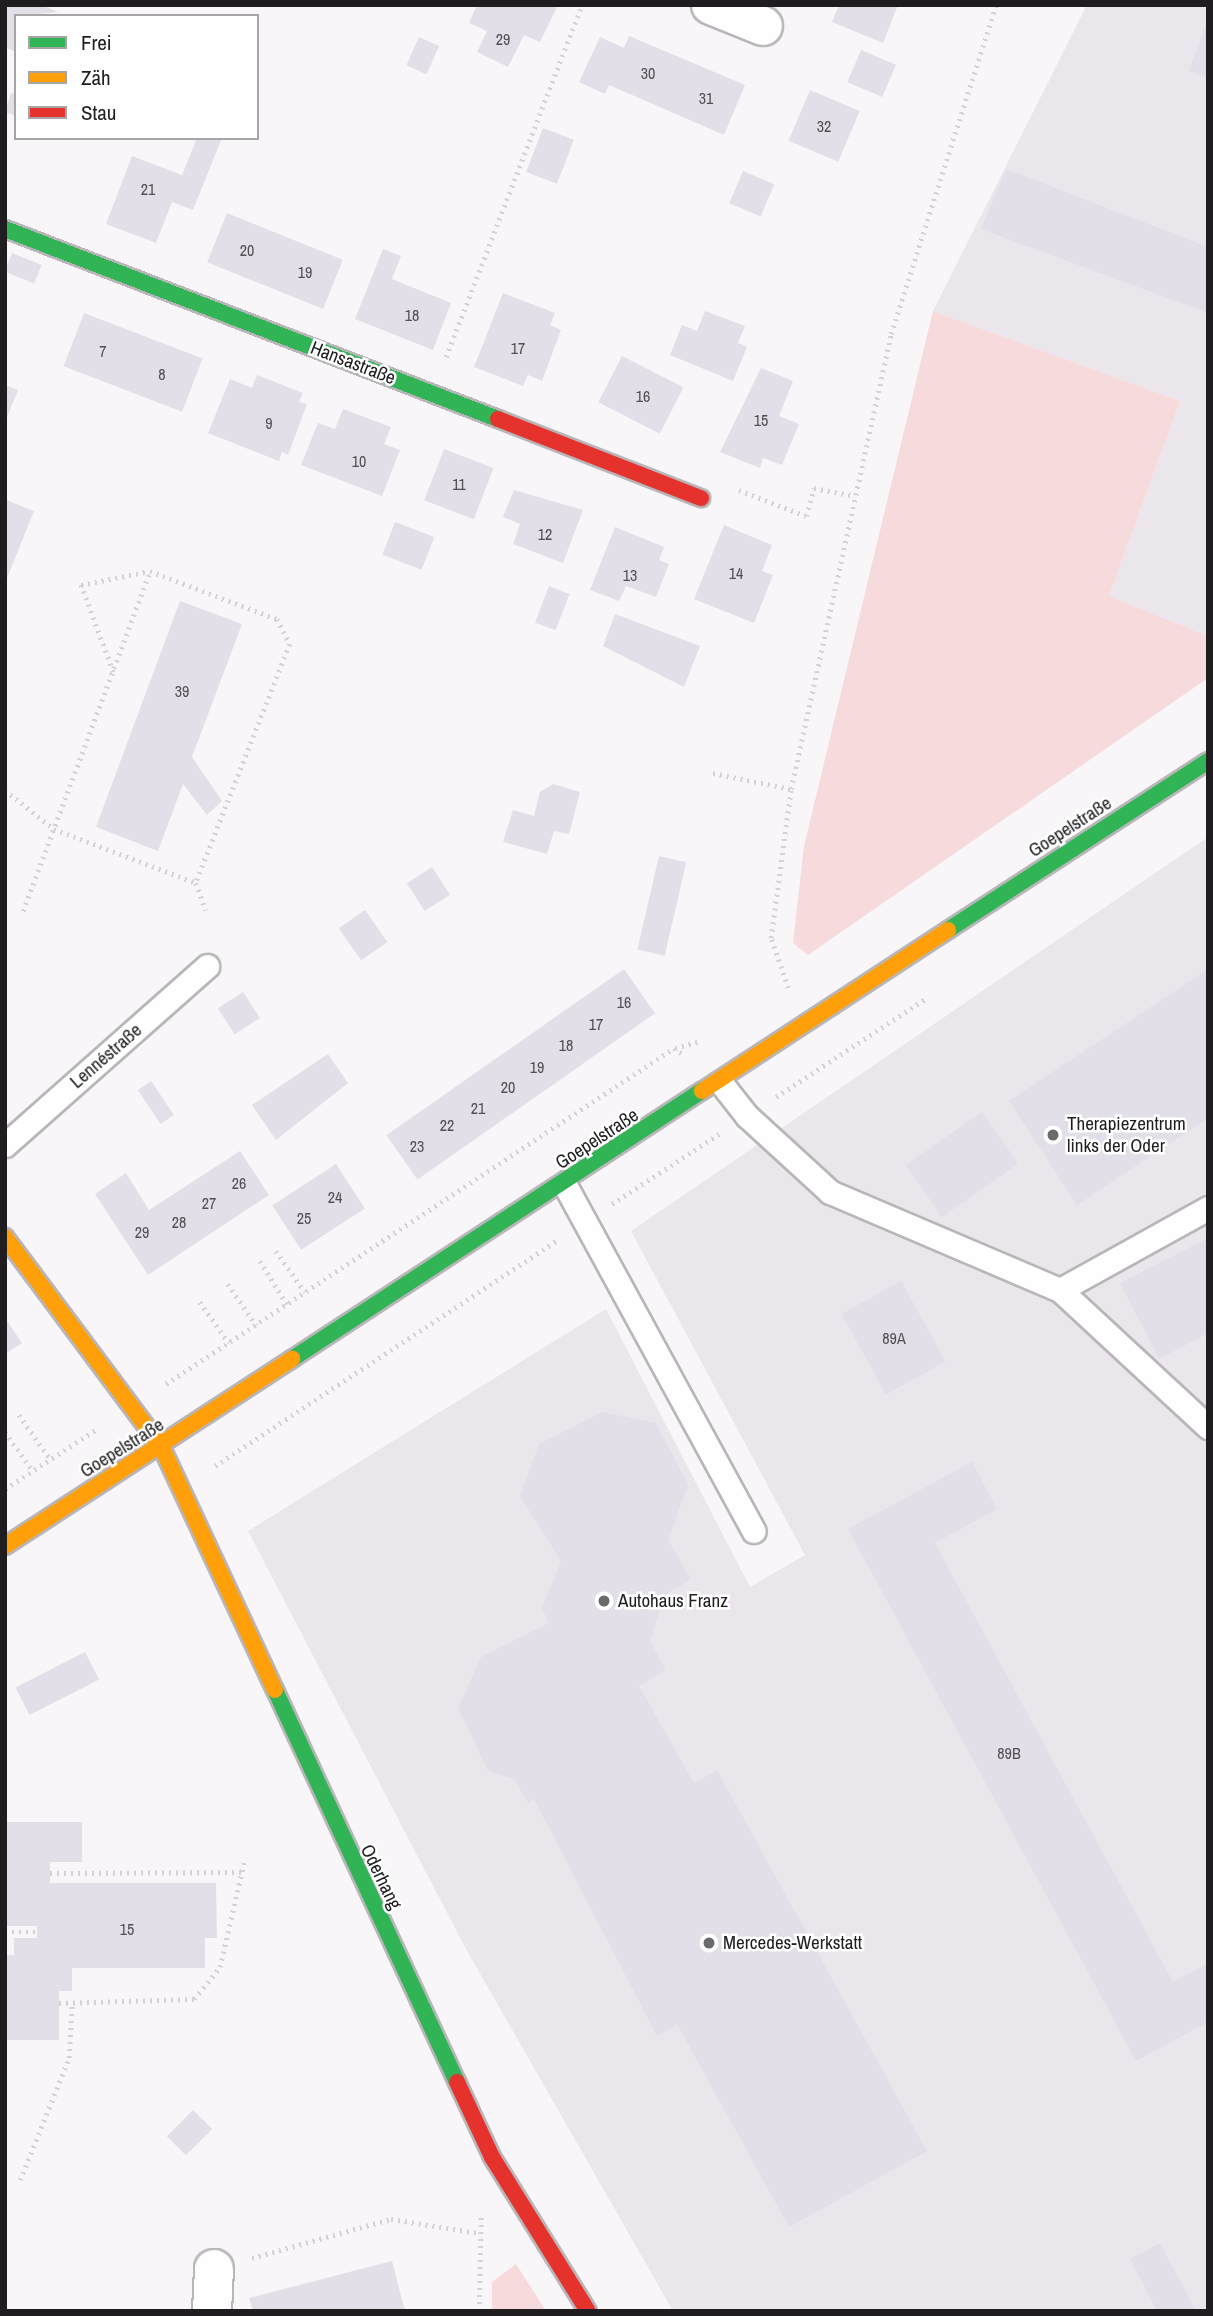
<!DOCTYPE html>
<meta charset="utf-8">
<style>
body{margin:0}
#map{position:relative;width:1213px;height:2316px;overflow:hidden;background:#f8f6f8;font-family:"Archivo Narrow",sans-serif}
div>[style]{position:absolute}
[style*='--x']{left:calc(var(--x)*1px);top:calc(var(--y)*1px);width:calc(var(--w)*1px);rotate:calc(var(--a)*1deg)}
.built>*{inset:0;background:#ebe6ec}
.green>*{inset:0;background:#f7dadc}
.building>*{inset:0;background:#e2dfe8;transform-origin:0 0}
.path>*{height:4.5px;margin-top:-2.25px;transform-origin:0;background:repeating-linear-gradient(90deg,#d4d3d4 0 2px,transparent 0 7px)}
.roads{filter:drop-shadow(2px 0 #b8b6b8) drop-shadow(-2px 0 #b8b6b8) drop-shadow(0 2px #b8b6b8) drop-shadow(0 -2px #b8b6b8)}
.lane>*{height:23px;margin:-11.5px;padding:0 11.5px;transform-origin:11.5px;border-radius:11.5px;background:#fefefe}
.street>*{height:38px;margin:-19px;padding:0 19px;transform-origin:19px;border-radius:19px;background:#fefefe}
.fast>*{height:16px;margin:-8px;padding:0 8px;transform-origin:8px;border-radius:8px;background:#30b455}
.slow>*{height:16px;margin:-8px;padding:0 8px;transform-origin:8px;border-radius:8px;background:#ff9f0a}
.jam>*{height:16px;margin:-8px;padding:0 8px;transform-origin:8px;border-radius:8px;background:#e5322d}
.dots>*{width:19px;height:19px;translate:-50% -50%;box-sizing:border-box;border:4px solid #fff;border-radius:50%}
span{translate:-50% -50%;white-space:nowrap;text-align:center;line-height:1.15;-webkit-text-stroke:5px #fff;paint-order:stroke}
.number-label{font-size:16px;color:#525053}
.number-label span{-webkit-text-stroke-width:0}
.street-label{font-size:19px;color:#1f1d1f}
.poi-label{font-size:19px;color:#1f1d1f}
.left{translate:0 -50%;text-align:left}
.frame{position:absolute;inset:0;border:7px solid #1f1d1f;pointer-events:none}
.legend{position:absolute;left:14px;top:14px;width:245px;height:126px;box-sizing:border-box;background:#fff;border:2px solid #a5a5a5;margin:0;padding:9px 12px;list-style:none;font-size:21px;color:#1f1d1f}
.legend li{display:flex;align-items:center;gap:14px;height:35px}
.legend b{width:35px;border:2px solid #a5a5a5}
</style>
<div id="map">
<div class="built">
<div style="clip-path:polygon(1087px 5px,1208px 5px,1208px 636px,1109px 596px,1180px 401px,933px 311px)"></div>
<div style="clip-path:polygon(1208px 837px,1208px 2311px,673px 2311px,467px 1951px,248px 1531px,606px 1309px,750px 1587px,805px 1555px,631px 1231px)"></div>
</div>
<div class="green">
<div style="clip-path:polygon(933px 311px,1180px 401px,1109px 596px,1208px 636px,1208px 678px,808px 955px,793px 943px,804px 846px)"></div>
<div style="clip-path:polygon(516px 2264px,546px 2311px,492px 2311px,492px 2282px)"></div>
</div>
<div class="building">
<div style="clip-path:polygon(6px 5px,41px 5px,58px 12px,16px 16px,16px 52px,5px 47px)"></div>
<div style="clip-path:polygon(477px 5px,558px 5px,540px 42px,524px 35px,508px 67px,477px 52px,487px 31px,469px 23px)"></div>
<div style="clip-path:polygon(839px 5px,898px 5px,883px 43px,832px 22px)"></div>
<div style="clip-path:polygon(1207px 22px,1208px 22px,1208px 78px,1189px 71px)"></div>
<div style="clip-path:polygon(629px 36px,745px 85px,724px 135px,609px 85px,605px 94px,579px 82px,600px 37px,624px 48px)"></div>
<div style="left:419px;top:37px;width:22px;height:31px;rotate:24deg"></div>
<div style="left:861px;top:50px;width:38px;height:35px;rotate:23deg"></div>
<div style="left:810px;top:90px;width:54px;height:55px;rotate:23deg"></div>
<div style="clip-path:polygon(11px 93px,16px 94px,16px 116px,5px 112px)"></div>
<div style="left:543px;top:128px;width:33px;height:47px;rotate:21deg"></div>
<div style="clip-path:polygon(197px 138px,222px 138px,193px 210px,172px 202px,156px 243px,106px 224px,132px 156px,182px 175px)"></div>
<div style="clip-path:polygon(1006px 169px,1208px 247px,1208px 313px,981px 229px)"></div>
<div style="left:743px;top:171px;width:34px;height:35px;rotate:23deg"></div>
<div style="left:227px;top:213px;width:125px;height:53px;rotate:22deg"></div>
<div style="clip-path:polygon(383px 249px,401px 256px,392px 279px,451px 303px,433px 350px,355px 319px)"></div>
<div style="left:12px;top:253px;width:32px;height:20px;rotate:22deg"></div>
<div style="clip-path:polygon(503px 293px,555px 313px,550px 325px,561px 330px,542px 381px,528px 375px,523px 386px,474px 367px)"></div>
<div style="clip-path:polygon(705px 311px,745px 326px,738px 343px,747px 347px,733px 381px,670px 355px,682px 325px,697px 331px)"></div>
<div style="left:84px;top:313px;width:127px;height:57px;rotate:21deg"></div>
<div style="left:622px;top:356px;width:69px;height:52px;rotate:27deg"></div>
<div style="clip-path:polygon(761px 368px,793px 381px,779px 416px,799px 424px,782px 465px,763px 458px,760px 468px,720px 452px)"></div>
<div style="clip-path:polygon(257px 375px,303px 393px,299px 402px,307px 404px,288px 455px,282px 452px,279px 461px,208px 433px,230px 379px,252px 388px)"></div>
<div style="clip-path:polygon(5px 385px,18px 390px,5px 422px)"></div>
<div style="clip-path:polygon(343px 409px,391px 427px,384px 444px,400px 450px,382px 496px,301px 465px,318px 423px,335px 429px)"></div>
<div style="left:444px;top:449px;width:53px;height:55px;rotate:21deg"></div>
<div style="clip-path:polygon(514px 490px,583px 510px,563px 563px,513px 544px,520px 524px,503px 517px)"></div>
<div style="clip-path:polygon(6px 500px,34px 511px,5px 583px,5px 501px)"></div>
<div style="left:395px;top:522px;width:42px;height:35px;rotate:21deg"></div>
<div style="clip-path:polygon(724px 525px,772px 545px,762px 571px,773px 575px,754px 623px,694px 599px)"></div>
<div style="clip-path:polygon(615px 527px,664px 547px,659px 560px,669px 564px,656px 597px,626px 586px,619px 601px,590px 590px)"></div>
<div style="left:549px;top:586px;width:22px;height:39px;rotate:21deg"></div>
<div style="clip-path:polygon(180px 601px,242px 624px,192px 757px,222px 801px,207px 815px,183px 784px,158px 851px,96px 827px)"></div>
<div style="clip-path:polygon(615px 614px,700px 646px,684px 687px,603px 646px)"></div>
<div style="clip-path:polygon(553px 784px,580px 792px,569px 834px,554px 831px,547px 854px,503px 842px,513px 810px,534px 816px,540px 792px)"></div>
<div style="left:659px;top:856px;width:28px;height:96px;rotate:13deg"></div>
<div style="left:432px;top:867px;width:33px;height:30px;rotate:57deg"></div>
<div style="left:365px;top:910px;width:39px;height:32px;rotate:55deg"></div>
<div style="left:624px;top:969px;width:54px;height:290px;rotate:55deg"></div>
<div style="clip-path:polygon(1208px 969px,1208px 1118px,1077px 1205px,1009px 1101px)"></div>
<div style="left:243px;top:992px;width:31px;height:30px;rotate:57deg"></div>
<div style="clip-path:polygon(328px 1054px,348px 1083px,276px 1140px,252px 1105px)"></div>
<div style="left:151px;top:1081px;width:41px;height:16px;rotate:56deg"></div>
<div style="left:982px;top:1112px;width:63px;height:93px;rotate:55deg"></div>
<div style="clip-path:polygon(240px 1151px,269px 1195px,148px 1275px,95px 1194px,126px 1173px,149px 1210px)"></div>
<div style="left:336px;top:1164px;width:53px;height:76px;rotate:57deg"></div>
<div style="clip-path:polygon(1208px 1238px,1208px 1333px,1159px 1359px,1120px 1283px)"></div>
<div style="left:901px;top:1281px;width:92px;height:68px;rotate:61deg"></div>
<div style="clip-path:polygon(5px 1318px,22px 1343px,5px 1354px)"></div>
<div style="clip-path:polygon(602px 1412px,656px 1423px,688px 1485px,668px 1540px,691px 1579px,665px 1595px,650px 1641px,666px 1670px,639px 1686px,694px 1783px,717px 1770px,927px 2151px,789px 2227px,677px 2024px,657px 2036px,534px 1799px,528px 1803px,514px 1779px,488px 1771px,458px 1708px,481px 1657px,549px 1623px,542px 1608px,561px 1561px,520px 1496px,539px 1444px)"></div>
<div style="clip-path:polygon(972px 1462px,997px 1509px,935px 1543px,1173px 1982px,1208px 1963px,1208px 2022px,1136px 2061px,848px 1529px)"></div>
<div style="left:85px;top:1652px;width:31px;height:78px;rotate:63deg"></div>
<div style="clip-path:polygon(5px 1822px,82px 1822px,82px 1862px,50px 1862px,50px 1883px,216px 1883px,217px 1938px,205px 1938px,205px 1968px,72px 1968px,72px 1991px,59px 1991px,59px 2040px,5px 2040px,5px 1955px,14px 1955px,14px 1938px,37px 1938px,37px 1926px,5px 1926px)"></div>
<div style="left:193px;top:2110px;width:27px;height:37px;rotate:45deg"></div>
<div style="clip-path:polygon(1160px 2243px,1196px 2311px,1157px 2311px,1130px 2259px)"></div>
<div style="clip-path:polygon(392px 2261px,405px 2311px,253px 2311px,249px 2298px)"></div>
</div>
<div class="path">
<div style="--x:446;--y:357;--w:377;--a:-68.9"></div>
<div style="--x:739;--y:490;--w:72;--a:21.2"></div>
<div style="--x:806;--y:516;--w:29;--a:-74"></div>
<div style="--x:814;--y:488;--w:42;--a:11"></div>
<div style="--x:113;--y:672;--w:93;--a:-110.2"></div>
<div style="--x:81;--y:585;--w:69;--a:-11.6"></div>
<div style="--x:713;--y:773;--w:80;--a:11.6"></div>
<div style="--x:5;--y:790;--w:63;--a:38.5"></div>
<div style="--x:54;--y:829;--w:152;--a:20.8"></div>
<div style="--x:23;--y:911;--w:363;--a:-69.5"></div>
<div style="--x:150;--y:571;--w:136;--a:20.7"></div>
<div style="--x:277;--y:619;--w:28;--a:63"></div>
<div style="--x:290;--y:644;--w:257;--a:111.5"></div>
<div style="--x:196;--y:883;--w:29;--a:70"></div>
<div style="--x:788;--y:988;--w:53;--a:-108.8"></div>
<div style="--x:771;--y:938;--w:150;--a:-82.4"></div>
<div style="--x:791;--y:789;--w:466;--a:-77.6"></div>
<div style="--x:891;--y:334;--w:345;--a:-72.3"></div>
<div style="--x:675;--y:1048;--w:23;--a:-15"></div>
<div style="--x:776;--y:1097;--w:181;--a:-33.3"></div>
<div style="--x:612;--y:1204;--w:128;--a:-33.2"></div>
<div style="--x:276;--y:1251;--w:50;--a:54.7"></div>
<div style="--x:260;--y:1261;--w:51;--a:57.9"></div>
<div style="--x:228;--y:1284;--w:50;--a:55.7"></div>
<div style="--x:200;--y:1302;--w:50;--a:54.7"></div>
<div style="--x:166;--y:1384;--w:609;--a:-33.48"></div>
<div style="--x:674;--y:1048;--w:12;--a:35"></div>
<div style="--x:19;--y:1415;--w:55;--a:54.6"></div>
<div style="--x:5;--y:1432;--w:48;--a:54.3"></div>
<div style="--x:215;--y:1466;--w:411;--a:-33.4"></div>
<div style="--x:5;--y:1489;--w:110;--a:-33.1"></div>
<div style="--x:50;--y:1873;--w:192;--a:-0.3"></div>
<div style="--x:5;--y:1932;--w:32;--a:0"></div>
<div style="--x:59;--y:2003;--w:135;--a:-1.7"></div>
<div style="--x:194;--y:1999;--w:41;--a:-50.9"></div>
<div style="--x:220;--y:1967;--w:112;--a:-77.1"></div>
<div style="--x:20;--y:2180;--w:131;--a:-68.1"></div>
<div style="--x:69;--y:2058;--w:55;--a:-86.9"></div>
<div style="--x:252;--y:2258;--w:144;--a:-15.7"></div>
<div style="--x:391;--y:2219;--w:88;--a:9.1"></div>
<div style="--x:479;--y:2311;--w:95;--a:-88.8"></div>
</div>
<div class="roads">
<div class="lane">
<div style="--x:721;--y:1083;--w:42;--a:51.8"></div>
<div style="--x:747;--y:1116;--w:113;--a:42.5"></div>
<div style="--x:830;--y:1192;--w:250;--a:23.1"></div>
<div style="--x:1060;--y:1290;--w:202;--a:42.8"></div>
<div style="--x:5;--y:1145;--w:270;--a:-41.5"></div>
<div style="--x:565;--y:1185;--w:394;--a:61.4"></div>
<div style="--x:1060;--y:1290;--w:169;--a:-29"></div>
</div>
<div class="street">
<div style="--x:711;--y:5;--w:56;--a:22"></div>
<div style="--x:212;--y:2311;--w:42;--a:-87.3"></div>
</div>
<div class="fast">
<div style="--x:5;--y:229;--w:528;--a:21.08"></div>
<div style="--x:948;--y:930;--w:310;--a:-33"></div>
<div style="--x:292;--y:1359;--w:490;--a:-33.2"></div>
<div style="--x:275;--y:1690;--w:432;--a:65.1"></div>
</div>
<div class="slow">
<div style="--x:702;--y:1091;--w:294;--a:-33.2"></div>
<div style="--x:5;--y:1237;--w:263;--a:53.3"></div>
<div style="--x:162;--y:1448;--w:267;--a:65"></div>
<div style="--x:5;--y:1546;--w:343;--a:-33.1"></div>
</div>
<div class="jam">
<div style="--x:498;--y:419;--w:218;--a:21.3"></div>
<div style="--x:457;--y:2082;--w:83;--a:65"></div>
<div style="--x:492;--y:2157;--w:181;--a:58.1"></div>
</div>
</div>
<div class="dots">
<div style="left:1053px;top:1135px;background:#6b696b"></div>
<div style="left:604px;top:1601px;background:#6b696b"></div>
<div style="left:709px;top:1943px;background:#6b696b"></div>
</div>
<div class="number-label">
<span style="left:503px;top:39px">29</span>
<span style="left:648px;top:73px">30</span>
<span style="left:706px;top:98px">31</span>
<span style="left:824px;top:126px">32</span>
<span style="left:148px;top:189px">21</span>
<span style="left:247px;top:250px">20</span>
<span style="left:305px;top:272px">19</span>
<span style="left:412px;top:315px">18</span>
<span style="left:518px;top:348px">17</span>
<span style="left:103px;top:351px">7</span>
<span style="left:162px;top:374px">8</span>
<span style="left:643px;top:396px">16</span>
<span style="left:761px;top:420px">15</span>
<span style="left:269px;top:423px">9</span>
<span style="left:359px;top:461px">10</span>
<span style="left:459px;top:484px">11</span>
<span style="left:545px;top:534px">12</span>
<span style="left:736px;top:573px">14</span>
<span style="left:630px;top:575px">13</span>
<span style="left:182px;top:691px">39</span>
<span style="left:624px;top:1002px">16</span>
<span style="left:596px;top:1024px">17</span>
<span style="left:566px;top:1045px">18</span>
<span style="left:537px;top:1067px">19</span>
<span style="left:508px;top:1087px">20</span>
<span style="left:478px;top:1108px">21</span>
<span style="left:447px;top:1125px">22</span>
<span style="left:417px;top:1146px">23</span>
<span style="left:239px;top:1183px">26</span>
<span style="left:335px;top:1197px">24</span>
<span style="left:209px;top:1203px">27</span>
<span style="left:304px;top:1218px">25</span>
<span style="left:179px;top:1222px">28</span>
<span style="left:142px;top:1232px">29</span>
<span style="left:894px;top:1338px">89A</span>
<span style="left:1009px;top:1753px">89B</span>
<span style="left:127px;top:1929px">15</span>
</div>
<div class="street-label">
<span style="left:353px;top:363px;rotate:21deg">Hansastraße</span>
<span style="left:1070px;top:827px;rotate:-33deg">Goepelstraße</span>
<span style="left:106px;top:1056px;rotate:-41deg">Lennéstraße</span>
<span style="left:597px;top:1139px;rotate:-33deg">Goepelstraße</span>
<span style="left:122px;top:1448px;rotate:-32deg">Goepelstraße</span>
<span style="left:381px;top:1877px;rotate:64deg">Oderhang</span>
</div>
<div class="poi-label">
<span class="left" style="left:1067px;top:1135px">Therapiezentrum<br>links der Oder</span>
<span class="left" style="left:618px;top:1601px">Autohaus Franz</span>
<span class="left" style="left:723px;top:1943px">Mercedes-Werkstatt</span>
</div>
<div class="frame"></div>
<ul class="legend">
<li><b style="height:9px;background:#30b455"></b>Frei</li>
<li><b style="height:9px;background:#ff9f0a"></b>Zäh</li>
<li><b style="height:9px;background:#e5322d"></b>Stau</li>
</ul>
</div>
